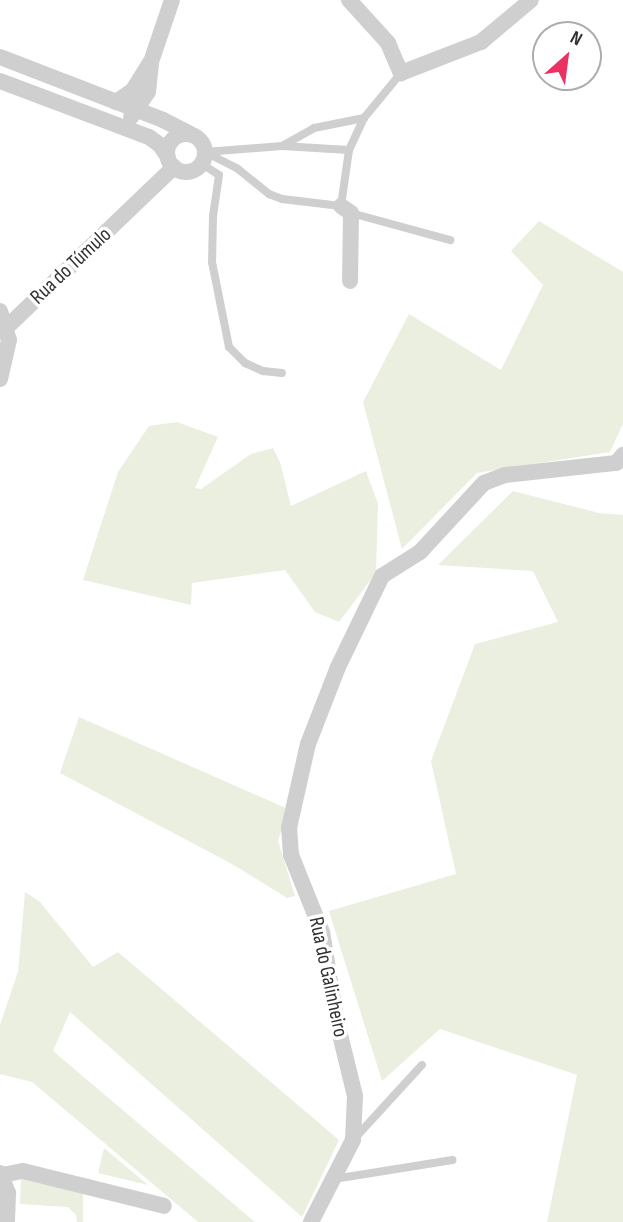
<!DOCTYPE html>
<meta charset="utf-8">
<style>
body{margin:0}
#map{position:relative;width:623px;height:1222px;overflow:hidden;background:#fff;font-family:"Sofia Sans Condensed",sans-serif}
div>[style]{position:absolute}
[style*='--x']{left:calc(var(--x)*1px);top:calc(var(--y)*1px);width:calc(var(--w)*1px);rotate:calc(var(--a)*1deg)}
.green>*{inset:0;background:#ebefe0}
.lane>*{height:8px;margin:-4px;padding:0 4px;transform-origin:4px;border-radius:4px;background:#cfcfcf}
.street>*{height:16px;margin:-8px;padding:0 8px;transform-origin:8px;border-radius:8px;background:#cfcfcf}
.street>.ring{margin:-8px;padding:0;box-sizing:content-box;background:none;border:16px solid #cfcfcf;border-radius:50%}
span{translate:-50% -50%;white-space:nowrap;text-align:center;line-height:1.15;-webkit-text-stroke:7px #fff;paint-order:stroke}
.street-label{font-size:21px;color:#323232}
.north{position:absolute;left:532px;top:21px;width:70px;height:70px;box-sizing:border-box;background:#fff;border:2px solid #adadad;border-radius:50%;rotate:28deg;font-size:19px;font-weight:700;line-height:28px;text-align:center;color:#323232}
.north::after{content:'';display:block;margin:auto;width:24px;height:32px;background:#ea3363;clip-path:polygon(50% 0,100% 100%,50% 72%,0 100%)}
</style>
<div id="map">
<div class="green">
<div style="clip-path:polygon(539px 221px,623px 272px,623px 424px,610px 452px,477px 473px,402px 549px,363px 402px,409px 314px,501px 370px,543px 285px,511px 251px)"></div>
<div style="clip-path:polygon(177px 422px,218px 437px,195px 488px,201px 489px,251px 454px,273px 448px,280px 462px,291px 506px,366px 471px,378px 504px,376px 573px,339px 622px,315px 612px,285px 570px,192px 583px,191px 605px,83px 580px,118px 472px,149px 426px)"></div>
<div style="clip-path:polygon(513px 491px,599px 513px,623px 515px,623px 1222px,547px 1222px,577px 1075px,440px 1029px,382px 1081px,329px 911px,456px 874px,431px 761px,475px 644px,558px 622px,533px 571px,438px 565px)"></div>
<div style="clip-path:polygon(79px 717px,288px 809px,278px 841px,295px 896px,287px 898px,232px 864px,60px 773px)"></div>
<div style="clip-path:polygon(25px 892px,40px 902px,93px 967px,118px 952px,339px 1140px,302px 1217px,70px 1012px,53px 1051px,255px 1222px,198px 1222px,32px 1082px,0 1074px,0 1025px,18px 972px)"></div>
<div style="clip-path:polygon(104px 1148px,148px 1185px,98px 1173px)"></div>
<div style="clip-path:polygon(25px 1178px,83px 1191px,83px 1222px,77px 1222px,76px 1215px,68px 1207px,20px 1204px,21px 1180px)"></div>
</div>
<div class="lane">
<div style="--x:282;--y:146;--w:37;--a:-29"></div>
<div style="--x:314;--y:128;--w:51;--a:-11.3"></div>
<div style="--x:205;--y:152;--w:37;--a:27"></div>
<div style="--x:238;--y:169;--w:40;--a:39"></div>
<div style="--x:269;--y:194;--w:14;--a:21"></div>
<div style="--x:282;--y:199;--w:59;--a:6.8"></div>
<div style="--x:341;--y:206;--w:57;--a:-81.9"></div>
<div style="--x:349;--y:150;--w:35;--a:-65"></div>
<div style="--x:364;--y:118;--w:58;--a:-50.6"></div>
<div style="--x:205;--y:152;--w:77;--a:-4.5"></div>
<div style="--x:282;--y:146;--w:67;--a:3.4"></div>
<div style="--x:202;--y:164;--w:20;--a:33"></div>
<div style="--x:219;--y:175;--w:41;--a:98.3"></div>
<div style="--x:213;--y:216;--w:46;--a:91.2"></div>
<div style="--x:212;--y:262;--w:87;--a:78.7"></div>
<div style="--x:229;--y:347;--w:23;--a:45"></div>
<div style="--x:245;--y:363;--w:20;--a:24"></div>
<div style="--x:263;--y:371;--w:19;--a:6"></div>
<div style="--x:351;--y:213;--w:103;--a:15.3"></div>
<div style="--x:355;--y:1138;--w:99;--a:-47.5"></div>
<div style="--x:334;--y:1179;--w:120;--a:-9.1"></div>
</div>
<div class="street">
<div style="--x:349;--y:0;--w:58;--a:47.8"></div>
<div style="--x:388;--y:43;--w:33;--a:67"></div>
<div style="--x:401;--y:73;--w:86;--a:-21.2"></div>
<div style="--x:481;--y:42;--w:65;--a:-40"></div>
<div style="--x:0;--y:57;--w:175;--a:21.1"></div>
<div style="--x:163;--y:120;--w:30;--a:27"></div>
<div style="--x:0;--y:81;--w:159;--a:20.6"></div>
<div style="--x:149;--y:137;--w:14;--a:36"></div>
<div style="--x:160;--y:145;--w:14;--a:56"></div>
<div style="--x:116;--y:102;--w:21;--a:-35"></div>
<div style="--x:133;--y:90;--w:32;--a:-58"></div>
<div style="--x:131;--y:117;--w:30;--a:-56"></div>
<div style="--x:148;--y:92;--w:30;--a:-84"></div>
<div style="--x:151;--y:62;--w:65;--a:-71.3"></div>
<div class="ring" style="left:167px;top:134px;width:22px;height:22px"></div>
<div style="--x:341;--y:206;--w:12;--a:35"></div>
<div style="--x:351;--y:213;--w:68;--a:90.8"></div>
<div style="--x:0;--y:311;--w:30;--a:73"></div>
<div style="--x:9;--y:340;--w:40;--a:103"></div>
<div style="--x:6;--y:328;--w:233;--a:-43.8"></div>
<div style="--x:0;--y:1173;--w:22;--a:68"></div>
<div style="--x:8;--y:1193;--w:29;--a:92"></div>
<div style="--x:2;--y:1175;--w:21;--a:-11"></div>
<div style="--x:23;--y:1171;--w:145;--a:13.9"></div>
<div style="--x:311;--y:1222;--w:92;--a:-62.9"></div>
<div style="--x:353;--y:1140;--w:44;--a:-87.4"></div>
<div style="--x:355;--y:1096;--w:80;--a:-103.7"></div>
<div style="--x:336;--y:1018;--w:87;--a:-99.2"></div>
<div style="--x:322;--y:932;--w:83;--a:-111.9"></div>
<div style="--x:291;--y:855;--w:27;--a:-94"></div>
<div style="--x:289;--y:828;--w:86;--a:-77.3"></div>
<div style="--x:308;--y:744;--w:83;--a:-68.7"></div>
<div style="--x:338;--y:667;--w:101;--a:-64.2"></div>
<div style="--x:382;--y:576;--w:45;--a:-32.3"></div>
<div style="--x:420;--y:552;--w:94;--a:-47.2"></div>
<div style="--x:484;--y:483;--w:22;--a:-21"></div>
<div style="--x:505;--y:475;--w:112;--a:-6.2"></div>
<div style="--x:616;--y:463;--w:11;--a:-49"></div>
</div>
<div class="street-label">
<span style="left:71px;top:266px;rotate:-43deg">Rua do Túmulo</span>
<span style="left:328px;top:977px;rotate:78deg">Rua do Galinheiro</span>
</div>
<div class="north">N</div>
</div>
